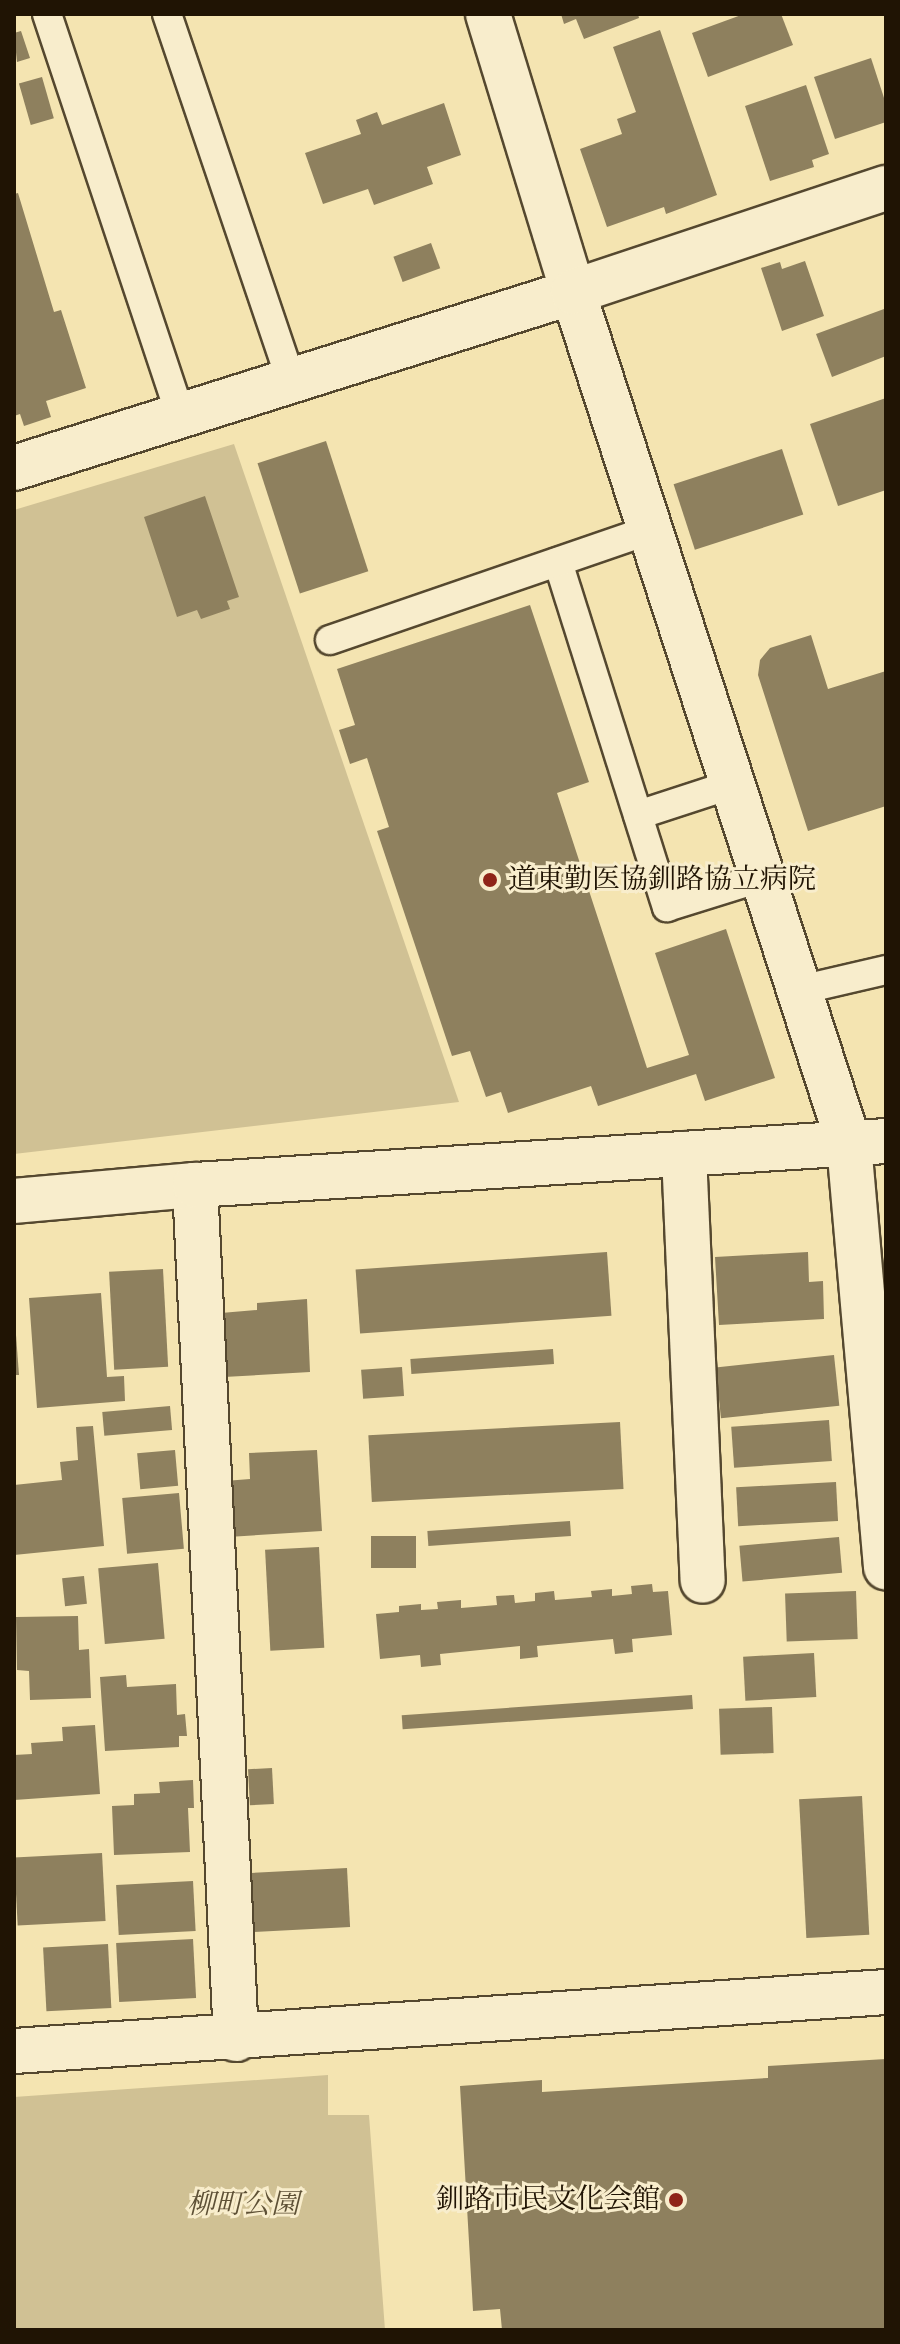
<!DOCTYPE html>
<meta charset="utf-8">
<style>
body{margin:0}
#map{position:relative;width:900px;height:2344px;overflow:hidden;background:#f4e4b1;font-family:"IM FELL Double Pica","Noto Serif JP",serif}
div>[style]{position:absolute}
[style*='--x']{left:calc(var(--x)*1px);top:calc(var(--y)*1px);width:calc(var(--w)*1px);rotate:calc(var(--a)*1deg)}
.green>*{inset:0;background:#d0c194}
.building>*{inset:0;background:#8e805e;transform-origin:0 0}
.roads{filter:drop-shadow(2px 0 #55482f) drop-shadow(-2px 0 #55482f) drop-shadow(0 2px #55482f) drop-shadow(0 -2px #55482f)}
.service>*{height:28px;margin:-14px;padding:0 14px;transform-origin:14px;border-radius:14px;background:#f8edcc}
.minor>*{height:44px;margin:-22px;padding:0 22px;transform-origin:22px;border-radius:22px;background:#f8edcc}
.tertiary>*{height:44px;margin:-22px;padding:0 22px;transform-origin:22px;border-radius:22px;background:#f8edcc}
.dots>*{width:22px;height:22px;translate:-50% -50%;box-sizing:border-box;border:4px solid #f8edcc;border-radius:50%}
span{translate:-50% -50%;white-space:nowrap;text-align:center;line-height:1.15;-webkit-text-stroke:6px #f8edcc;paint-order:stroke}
.poi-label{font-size:28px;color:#201404}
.left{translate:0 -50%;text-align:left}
.right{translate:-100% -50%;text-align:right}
.park-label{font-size:28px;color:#5e5136;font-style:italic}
.frame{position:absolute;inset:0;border:16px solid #201404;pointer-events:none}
</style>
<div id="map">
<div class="green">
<div style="clip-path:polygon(234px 444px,459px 1102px,14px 1154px,14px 510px)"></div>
<div style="clip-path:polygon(328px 2075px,328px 2115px,369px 2115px,385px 2330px,14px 2330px,14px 2097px)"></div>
</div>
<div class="building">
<div style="clip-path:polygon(561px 14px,638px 14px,639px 18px,584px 39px,576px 19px,564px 24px)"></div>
<div style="clip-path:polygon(744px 14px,781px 14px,793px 45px,708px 77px,692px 33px)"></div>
<div style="clip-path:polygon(660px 30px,717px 195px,666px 214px,664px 207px,607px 227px,580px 149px,622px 134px,617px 119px,636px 112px,613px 47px)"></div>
<div style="clip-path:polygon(21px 31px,30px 58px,17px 62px,14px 33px)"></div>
<div style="clip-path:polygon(871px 58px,886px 104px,886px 122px,835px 139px,814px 77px)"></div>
<div style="left:42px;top:77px;width:43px;height:24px;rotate:74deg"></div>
<div style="clip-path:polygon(806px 85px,829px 154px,812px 160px,814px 167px,770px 181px,745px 106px)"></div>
<div style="clip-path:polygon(444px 103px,461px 155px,427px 167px,433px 184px,374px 205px,368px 189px,323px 204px,305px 153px,361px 134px,356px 120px,377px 112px,382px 125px)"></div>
<div style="clip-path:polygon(18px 193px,54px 312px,61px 310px,86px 388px,46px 401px,51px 417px,24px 426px,20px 414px,14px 416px,14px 194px)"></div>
<div style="left:431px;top:243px;width:27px;height:40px;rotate:70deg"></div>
<div style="clip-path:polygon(805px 261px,824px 316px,782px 331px,761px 268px,780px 262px,782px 269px)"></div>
<div style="clip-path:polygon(884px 309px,886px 356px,832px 377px,816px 334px)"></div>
<div style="clip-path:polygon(886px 398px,886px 490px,838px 506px,810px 424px)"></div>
<div style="left:326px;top:441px;width:137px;height:72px;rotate:72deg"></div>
<div style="left:782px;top:449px;width:69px;height:114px;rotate:72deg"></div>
<div style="clip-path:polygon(205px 496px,239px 597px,227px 601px,230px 609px,201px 619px,197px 610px,177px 617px,144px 517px)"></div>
<div style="clip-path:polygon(530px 605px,589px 782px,557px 793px,647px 1068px,689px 1055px,655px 953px,726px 929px,775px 1078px,705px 1101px,696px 1074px,598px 1106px,591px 1086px,508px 1113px,501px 1092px,486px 1097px,470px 1051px,452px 1056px,377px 831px,389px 827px,367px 758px,350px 764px,339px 730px,355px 725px,337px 669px)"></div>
<div style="clip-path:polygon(811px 635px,828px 689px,886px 671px,886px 806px,808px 831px,758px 675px,760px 660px,770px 648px)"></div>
<div style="left:607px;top:1252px;width:64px;height:252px;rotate:86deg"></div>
<div style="clip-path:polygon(808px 1252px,809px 1282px,823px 1281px,824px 1319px,719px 1325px,715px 1257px)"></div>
<div style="left:163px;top:1269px;width:98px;height:54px;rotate:87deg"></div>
<div style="clip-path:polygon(101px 1293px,107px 1377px,124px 1376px,125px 1401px,37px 1408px,29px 1298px)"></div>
<div style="clip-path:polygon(307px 1299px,310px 1372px,224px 1377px,221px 1313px,257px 1310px,257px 1303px)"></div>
<div style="clip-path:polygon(14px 1308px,19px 1375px,14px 1375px)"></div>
<div style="left:553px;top:1349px;width:15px;height:143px;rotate:86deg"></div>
<div style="left:834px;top:1355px;width:51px;height:119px;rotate:84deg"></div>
<div style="left:402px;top:1367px;width:29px;height:41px;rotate:86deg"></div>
<div style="left:170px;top:1406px;width:24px;height:68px;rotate:85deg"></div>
<div style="left:829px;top:1420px;width:41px;height:98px;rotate:86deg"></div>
<div style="left:620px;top:1422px;width:67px;height:252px;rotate:87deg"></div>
<div style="clip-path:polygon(93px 1426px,104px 1546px,14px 1555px,14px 1485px,62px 1480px,60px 1462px,78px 1460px,76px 1427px)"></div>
<div style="left:175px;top:1450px;width:36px;height:38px;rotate:85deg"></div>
<div style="clip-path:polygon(317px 1450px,322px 1531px,228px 1537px,225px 1481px,250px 1479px,249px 1453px)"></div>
<div style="left:836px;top:1482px;width:39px;height:100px;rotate:87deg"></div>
<div style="left:179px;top:1493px;width:56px;height:57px;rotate:85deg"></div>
<div style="left:570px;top:1521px;width:15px;height:143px;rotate:86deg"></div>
<div style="left:416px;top:1536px;width:32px;height:45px;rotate:90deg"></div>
<div style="left:839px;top:1537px;width:36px;height:100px;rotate:85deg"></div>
<div style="left:319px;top:1547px;width:101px;height:54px;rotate:87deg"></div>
<div style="left:158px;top:1563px;width:76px;height:60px;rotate:85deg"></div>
<div style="left:84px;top:1576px;width:28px;height:22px;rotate:84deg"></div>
<div style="clip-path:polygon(652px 1584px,653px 1592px,668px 1591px,672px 1635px,632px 1639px,633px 1652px,615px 1654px,613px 1639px,537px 1646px,538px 1657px,520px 1659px,520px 1646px,440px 1654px,441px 1665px,421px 1667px,420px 1655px,380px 1659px,376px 1614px,399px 1612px,399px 1606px,421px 1604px,421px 1610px,438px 1609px,437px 1602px,461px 1600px,461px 1608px,497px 1605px,496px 1596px,514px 1595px,515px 1603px,535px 1601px,535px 1593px,554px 1591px,555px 1600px,592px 1597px,591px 1591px,612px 1589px,612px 1596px,632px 1594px,631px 1586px)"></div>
<div style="left:856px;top:1591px;width:48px;height:71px;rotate:88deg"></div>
<div style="clip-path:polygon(78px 1616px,79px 1650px,89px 1649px,91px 1698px,30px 1700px,29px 1671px,17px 1670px,16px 1617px)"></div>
<div style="left:814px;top:1653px;width:44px;height:71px;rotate:87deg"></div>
<div style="clip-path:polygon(126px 1675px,127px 1687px,176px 1684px,177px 1715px,185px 1714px,187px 1736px,179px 1736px,179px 1747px,105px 1751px,100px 1677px)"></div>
<div style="left:692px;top:1695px;width:14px;height:291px;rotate:86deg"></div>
<div style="left:772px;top:1707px;width:46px;height:53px;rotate:88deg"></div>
<div style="clip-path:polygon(95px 1725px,100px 1794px,14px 1800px,14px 1755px,32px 1754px,31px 1743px,63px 1741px,62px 1727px)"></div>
<div style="left:272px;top:1768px;width:36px;height:24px;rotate:87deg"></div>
<div style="clip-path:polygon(193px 1780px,194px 1808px,188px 1808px,190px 1852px,114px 1855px,112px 1806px,134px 1805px,134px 1794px,160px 1793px,159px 1782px)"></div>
<div style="left:862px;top:1796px;width:139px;height:63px;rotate:87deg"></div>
<div style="left:102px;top:1853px;width:68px;height:88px;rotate:87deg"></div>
<div style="left:347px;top:1868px;width:59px;height:96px;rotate:87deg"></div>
<div style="left:193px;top:1881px;width:50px;height:77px;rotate:87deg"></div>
<div style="left:193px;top:1939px;width:59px;height:77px;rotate:87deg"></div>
<div style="left:108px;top:1944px;width:64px;height:65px;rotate:87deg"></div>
<div style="clip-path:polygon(886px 2059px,886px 2330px,502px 2330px,500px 2309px,473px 2311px,460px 2086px,542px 2080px,542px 2092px,768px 2078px,768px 2066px)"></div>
</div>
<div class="roads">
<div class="service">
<div style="--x:47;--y:14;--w:424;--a:71.6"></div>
<div style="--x:167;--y:14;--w:387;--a:71.3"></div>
<div style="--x:558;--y:562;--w:362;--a:72.5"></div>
<div style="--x:667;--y:907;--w:101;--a:-17.4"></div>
<div style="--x:330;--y:640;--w:338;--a:-19"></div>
<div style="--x:638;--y:815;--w:100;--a:-18.1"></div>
<div style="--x:800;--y:990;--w:88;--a:-13.1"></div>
</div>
<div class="minor">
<div style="--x:488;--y:14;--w:291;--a:73"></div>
<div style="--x:573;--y:292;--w:896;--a:72.05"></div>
<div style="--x:849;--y:1144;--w:425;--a:85"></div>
<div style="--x:14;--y:468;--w:586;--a:-17.48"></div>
<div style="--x:573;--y:292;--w:330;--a:-18.4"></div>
<div style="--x:684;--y:1154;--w:427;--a:87.5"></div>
<div style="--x:195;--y:1185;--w:855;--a:87.25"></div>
</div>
<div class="tertiary">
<div style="--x:14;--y:1201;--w:182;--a:-5.1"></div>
<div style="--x:195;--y:1185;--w:692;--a:-3.64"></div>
<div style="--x:14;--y:2051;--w:874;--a:-3.87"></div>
</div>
</div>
<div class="dots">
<div style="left:490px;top:880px;background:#8f2418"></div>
<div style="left:676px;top:2200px;background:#8f2418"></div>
</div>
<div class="poi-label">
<span class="left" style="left:508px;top:880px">道東勤医協釧路協立病院</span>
<span class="right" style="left:660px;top:2200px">釧路市民文化会館</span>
</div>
<div class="park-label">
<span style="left:243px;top:2205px">柳町公園</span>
</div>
<div class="frame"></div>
</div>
